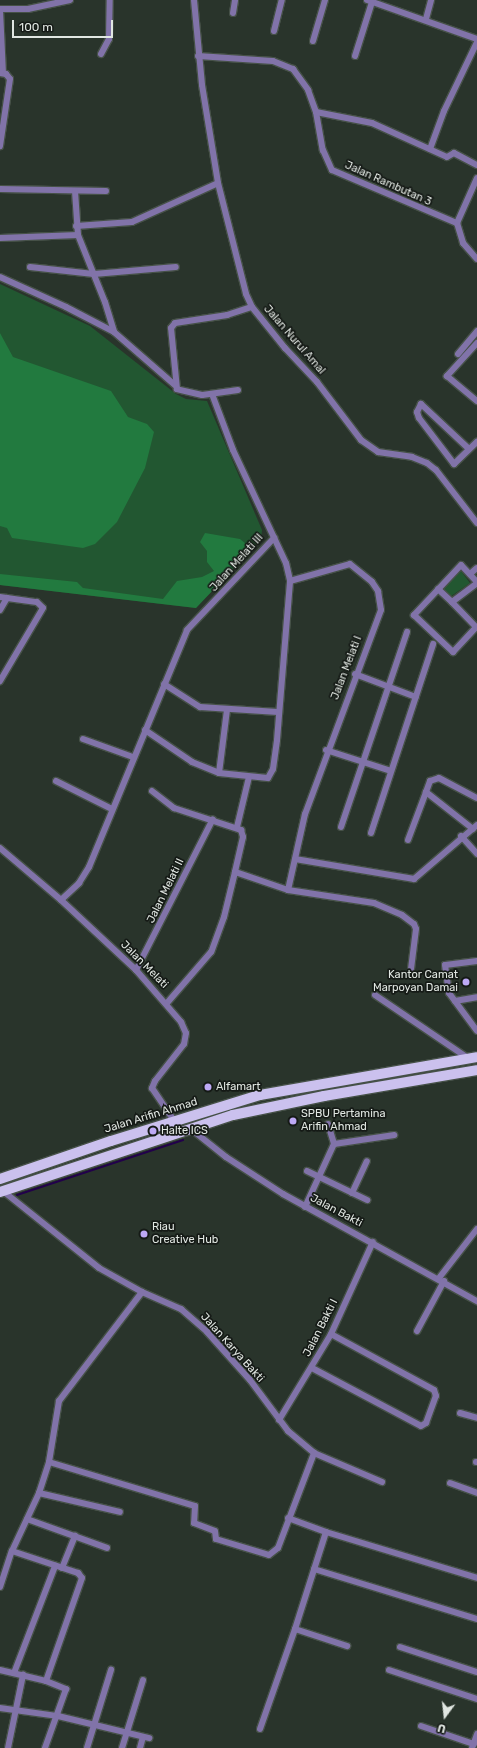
<!DOCTYPE html>
<style>
body{margin:0}
#map{position:relative;width:477px;height:1748px;overflow:hidden;background:#29342b;font-family:Rubik,sans-serif}
div>[style]{position:absolute}
[style*='--x']{left:calc(var(--x)*1px);top:calc(var(--y)*1px);width:calc(var(--w)*1px);rotate:calc(var(--a)*1deg)}
.green>*{inset:0;background:#225731}
.forest>*{inset:0;background:#227a3f}
.stream>*{height:2px;margin:-1px;padding:0 1px;transform-origin:1px;border-radius:1px;background:#22004b}
.roads{filter:drop-shadow(1px 0 #465148) drop-shadow(-1px 0 #465148) drop-shadow(0 1px #465148) drop-shadow(0 -1px #465148)}
.street>*{height:6px;margin:-3px;padding:0 3px;transform-origin:3px;border-radius:3px;background:#8173a9}
.primary>*{height:10px;margin:-5px;padding:0 5px;transform-origin:5px;border-radius:5px;background:#cbc1ee}
.dots>*{width:11px;height:11px;translate:-50% -50%;box-sizing:border-box;border:2px solid #151a16;border-radius:50%}
span{translate:-50% -50%;white-space:nowrap;text-align:center;line-height:1.15;-webkit-text-stroke:3.5px #151a16;paint-order:stroke}
.street-label{font-size:11px;color:#e1e7e2}
.poi-label{font-size:11px;color:#e1e7e2}
.right{translate:-100% -50%;text-align:right}
.left{translate:0 -50%;text-align:left}
.north{position:absolute;left:425px;top:1696px;width:40px;height:40px;-webkit-text-stroke:3px #151a16;paint-order:stroke;rotate:195deg;font-size:11px;font-weight:700;line-height:16px;text-align:center;color:#e1e7e2}
.north::after{content:'';display:block;margin:auto;width:14px;height:18px;background:#e1e7e2;clip-path:polygon(50% 0,100% 100%,50% 72%,0 100%)}
.scale{position:absolute;left:12px;top:20px;width:101px;height:18px;box-sizing:border-box;border:2px solid #e1e7e2;border-top:0;padding-left:5px;font-size:12px;line-height:14px;white-space:nowrap;color:#e1e7e2;-webkit-text-stroke:3px #151a16;paint-order:stroke}
</style>
<div id="map">
<div class="green">
<div style="clip-path:polygon(0 284px,90px 326px,176px 394px,186px 399px,207px 401px,262px 530px,261px 539px,196px 608px,0 585px)"></div>
<div style="clip-path:polygon(461px 571px,470px 583px,450px 597px,443px 589px)"></div>
</div>
<div class="forest">
<div style="clip-path:polygon(0 333px,13px 357px,111px 391px,128px 417px,147px 424px,154px 432px,145px 468px,117px 522px,95px 544px,83px 548px,12px 538px,7px 528px,0 526px)"></div>
<div style="clip-path:polygon(205px 533px,240px 539px,252px 549px,196px 608px,0 585px,0 574px,77px 582px,83px 588px,163px 599px,177px 581px,202px 577px,214px 571px,207px 562px,207px 551px,200px 542px)"></div>
</div>
<div class="stream">
<div style="--x:17;--y:1195;--w:175;--a:-18.3"></div>
</div>
<div class="roads">
<div class="street">
<div style="--x:194;--y:0;--w:85;--a:84.6"></div>
<div style="--x:202;--y:85;--w:99;--a:80.7"></div>
<div style="--x:218;--y:183;--w:114;--a:75.8"></div>
<div style="--x:246;--y:294;--w:14;--a:65"></div>
<div style="--x:252;--y:307;--w:53;--a:51.2"></div>
<div style="--x:285;--y:348;--w:47;--a:46.7"></div>
<div style="--x:317;--y:382;--w:73;--a:52.8"></div>
<div style="--x:361;--y:440;--w:21;--a:35"></div>
<div style="--x:378;--y:452;--w:34;--a:8"></div>
<div style="--x:412;--y:457;--w:16;--a:22"></div>
<div style="--x:427;--y:463;--w:11;--a:38"></div>
<div style="--x:436;--y:470;--w:67;--a:52.3"></div>
<div style="--x:367;--y:0;--w:117;--a:19.5"></div>
<div style="--x:0;--y:9;--w:28;--a:0"></div>
<div style="--x:28;--y:9;--w:43;--a:-12.1"></div>
<div style="--x:0;--y:10;--w:63;--a:87.3"></div>
<div style="--x:233;--y:13;--w:13;--a:-81"></div>
<div style="--x:426;--y:19;--w:20;--a:-75"></div>
<div style="--x:274;--y:31;--w:32;--a:-76"></div>
<div style="--x:313;--y:41;--w:43;--a:-73.7"></div>
<div style="--x:101;--y:54;--w:17;--a:-62"></div>
<div style="--x:109;--y:39;--w:39;--a:-89"></div>
<div style="--x:198;--y:56;--w:75;--a:3.8"></div>
<div style="--x:273;--y:61;--w:22;--a:22"></div>
<div style="--x:293;--y:69;--w:26;--a:54"></div>
<div style="--x:308;--y:90;--w:23;--a:70"></div>
<div style="--x:316;--y:112;--w:39;--a:80"></div>
<div style="--x:323;--y:150;--w:22;--a:66"></div>
<div style="--x:332;--y:170;--w:136;--a:23"></div>
<div style="--x:457;--y:223;--w:21;--a:73"></div>
<div style="--x:463;--y:243;--w:21;--a:49"></div>
<div style="--x:355;--y:56;--w:57;--a:-72.5"></div>
<div style="--x:0;--y:73;--w:6;--a:9"></div>
<div style="--x:6;--y:74;--w:6;--a:51"></div>
<div style="--x:10;--y:79;--w:68;--a:98.5"></div>
<div style="--x:316;--y:112;--w:57;--a:11.1"></div>
<div style="--x:372;--y:123;--w:82;--a:24.4"></div>
<div style="--x:447;--y:157;--w:8;--a:-30"></div>
<div style="--x:454;--y:153;--w:26;--a:28"></div>
<div style="--x:430;--y:149;--w:40;--a:-69.8"></div>
<div style="--x:444;--y:111;--w:76;--a:-64.4"></div>
<div style="--x:0;--y:189;--w:106;--a:1.1"></div>
<div style="--x:75;--y:191;--w:44;--a:86.1"></div>
<div style="--x:78;--y:235;--w:72;--a:68.1"></div>
<div style="--x:105;--y:302;--w:31;--a:73"></div>
<div style="--x:114;--y:332;--w:81;--a:41"></div>
<div style="--x:457;--y:223;--w:49;--a:-66"></div>
<div style="--x:76;--y:226;--w:56;--a:-4.1"></div>
<div style="--x:132;--y:222;--w:94;--a:-24.4"></div>
<div style="--x:0;--y:238;--w:78;--a:-2.2"></div>
<div style="--x:30;--y:267;--w:64;--a:6.2"></div>
<div style="--x:94;--y:274;--w:82;--a:-4.9"></div>
<div style="--x:0;--y:277;--w:72;--a:24.4"></div>
<div style="--x:66;--y:307;--w:54;--a:27.5"></div>
<div style="--x:477;--y:343;--w:45;--a:132.3"></div>
<div style="--x:447;--y:376;--w:39;--a:40"></div>
<div style="--x:458;--y:354;--w:30;--a:-50"></div>
<div style="--x:238;--y:390;--w:36;--a:172"></div>
<div style="--x:202;--y:395;--w:26;--a:-167"></div>
<div style="--x:177;--y:389;--w:61;--a:-95.6"></div>
<div style="--x:171;--y:328;--w:6;--a:-51"></div>
<div style="--x:175;--y:323;--w:53;--a:-8.7"></div>
<div style="--x:227;--y:315;--w:26;--a:-18"></div>
<div style="--x:212;--y:394;--w:60;--a:69.4"></div>
<div style="--x:233;--y:450;--w:125;--a:64.9"></div>
<div style="--x:286;--y:563;--w:18;--a:77"></div>
<div style="--x:469;--y:449;--w:66;--a:-136.8"></div>
<div style="--x:421;--y:404;--w:9;--a:117"></div>
<div style="--x:417;--y:412;--w:6;--a:72"></div>
<div style="--x:419;--y:418;--w:58;--a:52.7"></div>
<div style="--x:454;--y:464;--w:32;--a:-44"></div>
<div style="--x:470;--y:574;--w:9;--a:-41"></div>
<div style="--x:477;--y:582;--w:23;--a:-133"></div>
<div style="--x:461;--y:565;--w:69;--a:133.2"></div>
<div style="--x:414;--y:615;--w:54;--a:43.5"></div>
<div style="--x:453;--y:652;--w:34;--a:-47"></div>
<div style="--x:476;--y:627;--w:35;--a:-134"></div>
<div style="--x:452;--y:602;--w:31;--a:-37"></div>
<div style="--x:438;--y:589;--w:19;--a:43"></div>
<div style="--x:0;--y:597;--w:37;--a:8"></div>
<div style="--x:37;--y:602;--w:8;--a:45"></div>
<div style="--x:43;--y:608;--w:85;--a:120.5"></div>
<div style="--x:0;--y:610;--w:14;--a:-60"></div>
<div style="--x:355;--y:674;--w:65;--a:20.7"></div>
<div style="--x:164;--y:684;--w:43;--a:32.6"></div>
<div style="--x:200;--y:707;--w:78;--a:3.7"></div>
<div style="--x:145;--y:730;--w:57;--a:34.2"></div>
<div style="--x:192;--y:762;--w:29;--a:22"></div>
<div style="--x:219;--y:773;--w:49;--a:5.8"></div>
<div style="--x:268;--y:778;--w:10;--a:-61"></div>
<div style="--x:273;--y:769;--w:29;--a:-82"></div>
<div style="--x:277;--y:740;--w:160;--a:-85.3"></div>
<div style="--x:290;--y:581;--w:62;--a:-15.8"></div>
<div style="--x:350;--y:564;--w:28;--a:39"></div>
<div style="--x:372;--y:582;--w:11;--a:56"></div>
<div style="--x:378;--y:591;--w:19;--a:81"></div>
<div style="--x:381;--y:610;--w:218;--a:110.4"></div>
<div style="--x:305;--y:814;--w:78;--a:102.6"></div>
<div style="--x:288;--y:890;--w:56;--a:-161.2"></div>
<div style="--x:235;--y:872;--w:46;--a:103.7"></div>
<div style="--x:224;--y:917;--w:37;--a:110"></div>
<div style="--x:211;--y:952;--w:67;--a:130.8"></div>
<div style="--x:83;--y:739;--w:53;--a:19.8"></div>
<div style="--x:326;--y:750;--w:68;--a:17.9"></div>
<div style="--x:219;--y:773;--w:64;--a:-82.8"></div>
<div style="--x:56;--y:781;--w:63;--a:26.6"></div>
<div style="--x:152;--y:791;--w:28;--a:38"></div>
<div style="--x:174;--y:808;--w:71;--a:18.2"></div>
<div style="--x:241;--y:830;--w:7;--a:74"></div>
<div style="--x:243;--y:837;--w:36;--a:103"></div>
<div style="--x:237;--y:827;--w:51;--a:-76.5"></div>
<div style="--x:341;--y:827;--w:206;--a:-71.3"></div>
<div style="--x:473;--y:829;--w:60;--a:-141.8"></div>
<div style="--x:426;--y:792;--w:12;--a:-70"></div>
<div style="--x:430;--y:781;--w:9;--a:-18"></div>
<div style="--x:439;--y:778;--w:43;--a:27.8"></div>
<div style="--x:371;--y:833;--w:199;--a:-71.8"></div>
<div style="--x:461;--y:836;--w:24;--a:48"></div>
<div style="--x:408;--y:840;--w:51;--a:-69.4"></div>
<div style="--x:0;--y:848;--w:80;--a:40.4"></div>
<div style="--x:61;--y:900;--w:103;--a:43"></div>
<div style="--x:136;--y:970;--w:69;--a:49.1"></div>
<div style="--x:181;--y:1022;--w:12;--a:66"></div>
<div style="--x:186;--y:1033;--w:11;--a:100"></div>
<div style="--x:184;--y:1044;--w:47;--a:128.1"></div>
<div style="--x:155;--y:1081;--w:8;--a:113"></div>
<div style="--x:152;--y:1088;--w:40;--a:56"></div>
<div style="--x:295;--y:859;--w:121;--a:9.5"></div>
<div style="--x:414;--y:879;--w:83;--a:-40.6"></div>
<div style="--x:288;--y:890;--w:87;--a:8.6"></div>
<div style="--x:374;--y:903;--w:30;--a:23"></div>
<div style="--x:402;--y:915;--w:15;--a:37"></div>
<div style="--x:414;--y:924;--w:5;--a:68"></div>
<div style="--x:416;--y:929;--w:40;--a:97.1"></div>
<div style="--x:61;--y:900;--w:25;--a:-43"></div>
<div style="--x:79;--y:883;--w:19;--a:-58"></div>
<div style="--x:89;--y:867;--w:256;--a:-67.5"></div>
<div style="--x:187;--y:630;--w:127;--a:-46.6"></div>
<div style="--x:477;--y:961;--w:32;--a:173"></div>
<div style="--x:445;--y:965;--w:28;--a:82"></div>
<div style="--x:449;--y:993;--w:47;--a:53.6"></div>
<div style="--x:136;--y:970;--w:169;--a:-63"></div>
<div style="--x:375;--y:995;--w:114;--a:34.2"></div>
<div style="--x:455;--y:1001;--w:22;--a:-10"></div>
<div style="--x:328;--y:1124;--w:21;--a:73"></div>
<div style="--x:191;--y:1129;--w:45;--a:38.7"></div>
<div style="--x:226;--y:1157;--w:68;--a:33"></div>
<div style="--x:283;--y:1194;--w:222;--a:28.9"></div>
<div style="--x:307;--y:1171;--w:67;--a:25.8"></div>
<div style="--x:3;--y:1191;--w:123;--a:38.7"></div>
<div style="--x:99;--y:1268;--w:49;--a:29.2"></div>
<div style="--x:142;--y:1292;--w:43;--a:23.6"></div>
<div style="--x:181;--y:1309;--w:35;--a:41"></div>
<div style="--x:207;--y:1332;--w:64;--a:48.1"></div>
<div style="--x:250;--y:1380;--w:64;--a:53.3"></div>
<div style="--x:288;--y:1431;--w:34;--a:40"></div>
<div style="--x:314;--y:1453;--w:74;--a:23.1"></div>
<div style="--x:352;--y:1193;--w:35;--a:-65"></div>
<div style="--x:305;--y:1207;--w:69;--a:-65.3"></div>
<div style="--x:334;--y:1144;--w:61;--a:-8.5"></div>
<div style="--x:439;--y:1278;--w:62;--a:-52.2"></div>
<div style="--x:417;--y:1331;--w:57;--a:-61.6"></div>
<div style="--x:312;--y:1368;--w:123;--a:28"></div>
<div style="--x:421;--y:1426;--w:6;--a:-31"></div>
<div style="--x:426;--y:1423;--w:29;--a:-70"></div>
<div style="--x:436;--y:1396;--w:6;--a:-108"></div>
<div style="--x:434;--y:1390;--w:117;--a:-151.5"></div>
<div style="--x:460;--y:1413;--w:18;--a:16"></div>
<div style="--x:279;--y:1420;--w:100;--a:-58.8"></div>
<div style="--x:331;--y:1334;--w:101;--a:-65.5"></div>
<div style="--x:49;--y:1462;--w:152;--a:16.8"></div>
<div style="--x:195;--y:1506;--w:17;--a:93"></div>
<div style="--x:194;--y:1523;--w:22;--a:21"></div>
<div style="--x:215;--y:1531;--w:8;--a:83"></div>
<div style="--x:216;--y:1539;--w:55;--a:16.8"></div>
<div style="--x:269;--y:1555;--w:11;--a:-38"></div>
<div style="--x:278;--y:1548;--w:102;--a:-69.2"></div>
<div style="--x:476;--y:1462;--w:1;--a:0"></div>
<div style="--x:450;--y:1483;--w:29;--a:20"></div>
<div style="--x:39;--y:1493;--w:83;--a:13.2"></div>
<div style="--x:288;--y:1518;--w:40;--a:20.2"></div>
<div style="--x:326;--y:1532;--w:102;--a:107.7"></div>
<div style="--x:295;--y:1629;--w:55;--a:18.1"></div>
<div style="--x:27;--y:1519;--w:85;--a:19.9"></div>
<div style="--x:326;--y:1532;--w:158;--a:16.9"></div>
<div style="--x:12;--y:1551;--w:70;--a:18.4"></div>
<div style="--x:78;--y:1573;--w:6;--a:51"></div>
<div style="--x:82;--y:1578;--w:109;--a:109.3"></div>
<div style="--x:62;--y:1568;--w:35;--a:-68"></div>
<div style="--x:314;--y:1569;--w:170;--a:17.1"></div>
<div style="--x:0;--y:1587;--w:38;--a:-72"></div>
<div style="--x:12;--y:1551;--w:64;--a:-65"></div>
<div style="--x:39;--y:1493;--w:33;--a:-72"></div>
<div style="--x:49;--y:1462;--w:62;--a:-80.7"></div>
<div style="--x:59;--y:1401;--w:137;--a:-52.7"></div>
<div style="--x:400;--y:1647;--w:81;--a:18"></div>
<div style="--x:0;--y:1670;--w:47;--a:13.4"></div>
<div style="--x:46;--y:1681;--w:22;--a:22"></div>
<div style="--x:66;--y:1689;--w:63;--a:109.6"></div>
<div style="--x:389;--y:1670;--w:93;--a:18.2"></div>
<div style="--x:14;--y:1673;--w:115;--a:-69"></div>
<div style="--x:0;--y:1708;--w:59;--a:7.9"></div>
<div style="--x:58;--y:1716;--w:94;--a:13.6"></div>
<div style="--x:421;--y:1726;--w:56;--a:18.8"></div>
<div style="--x:260;--y:1729;--w:106;--a:-70.7"></div>
<div style="--x:8;--y:1748;--w:75;--a:-78.4"></div>
<div style="--x:87;--y:1748;--w:82;--a:-72.9"></div>
<div style="--x:122;--y:1748;--w:71;--a:-72.8"></div>
<div style="--x:140;--y:1748;--w:11;--a:-75"></div>
<div style="--x:472;--y:1748;--w:15;--a:-70"></div>
</div>
<div class="primary">
<div style="--x:0;--y:1179;--w:117;--a:-18.9"></div>
<div style="--x:111;--y:1141;--w:156;--a:-17.2"></div>
<div style="--x:260;--y:1095;--w:220;--a:-9.9"></div>
<div style="--x:0;--y:1192;--w:245;--a:-18.3"></div>
<div style="--x:233;--y:1115;--w:93;--a:-11.8"></div>
<div style="--x:324;--y:1096;--w:155;--a:-9.6"></div>
</div>
</div>
<div class="dots">
<div style="left:466px;top:982px;background:#bda9f5"></div>
<div style="left:208px;top:1087px;background:#bda9f5"></div>
<div style="left:293px;top:1121px;background:#bda9f5"></div>
<div style="left:153px;top:1131px;background:#bda9f5"></div>
<div style="left:144px;top:1234px;background:#bda9f5"></div>
</div>
<div class="street-label">
<span style="left:388px;top:184px;rotate:24deg">Jalan Rambutan 3</span>
<span style="left:294px;top:340px;rotate:49deg">Jalan Nurul Amal</span>
<span style="left:237px;top:563px;rotate:-48deg">Jalan Melati III</span>
<span style="left:347px;top:668px;rotate:-69deg">Jalan Melati I</span>
<span style="left:166px;top:891px;rotate:-64deg">Jalan Melati II</span>
<span style="left:144px;top:965px;rotate:45deg">Jalan Melati</span>
<span style="left:151px;top:1116px;rotate:-17deg">Jalan Arifin Ahmad</span>
<span style="left:336px;top:1211px;rotate:28deg">Jalan Bakti</span>
<span style="left:321px;top:1328px;rotate:-63deg">Jalan Bakti I</span>
<span style="left:232px;top:1348px;rotate:48deg">Jalan Karya Bakti</span>
</div>
<div class="poi-label">
<span class="right" style="left:458px;top:982px">Kantor Camat<br>Marpoyan Damai</span>
<span class="left" style="left:216px;top:1087px">Alfamart</span>
<span class="left" style="left:301px;top:1121px">SPBU Pertamina<br>Arifin Ahmad</span>
<span class="left" style="left:161px;top:1131px">Halte ICS</span>
<span class="left" style="left:152px;top:1234px">Riau<br>Creative Hub</span>
</div>
<div class="north">U</div>
<div class="scale">100 m</div>
</div>
